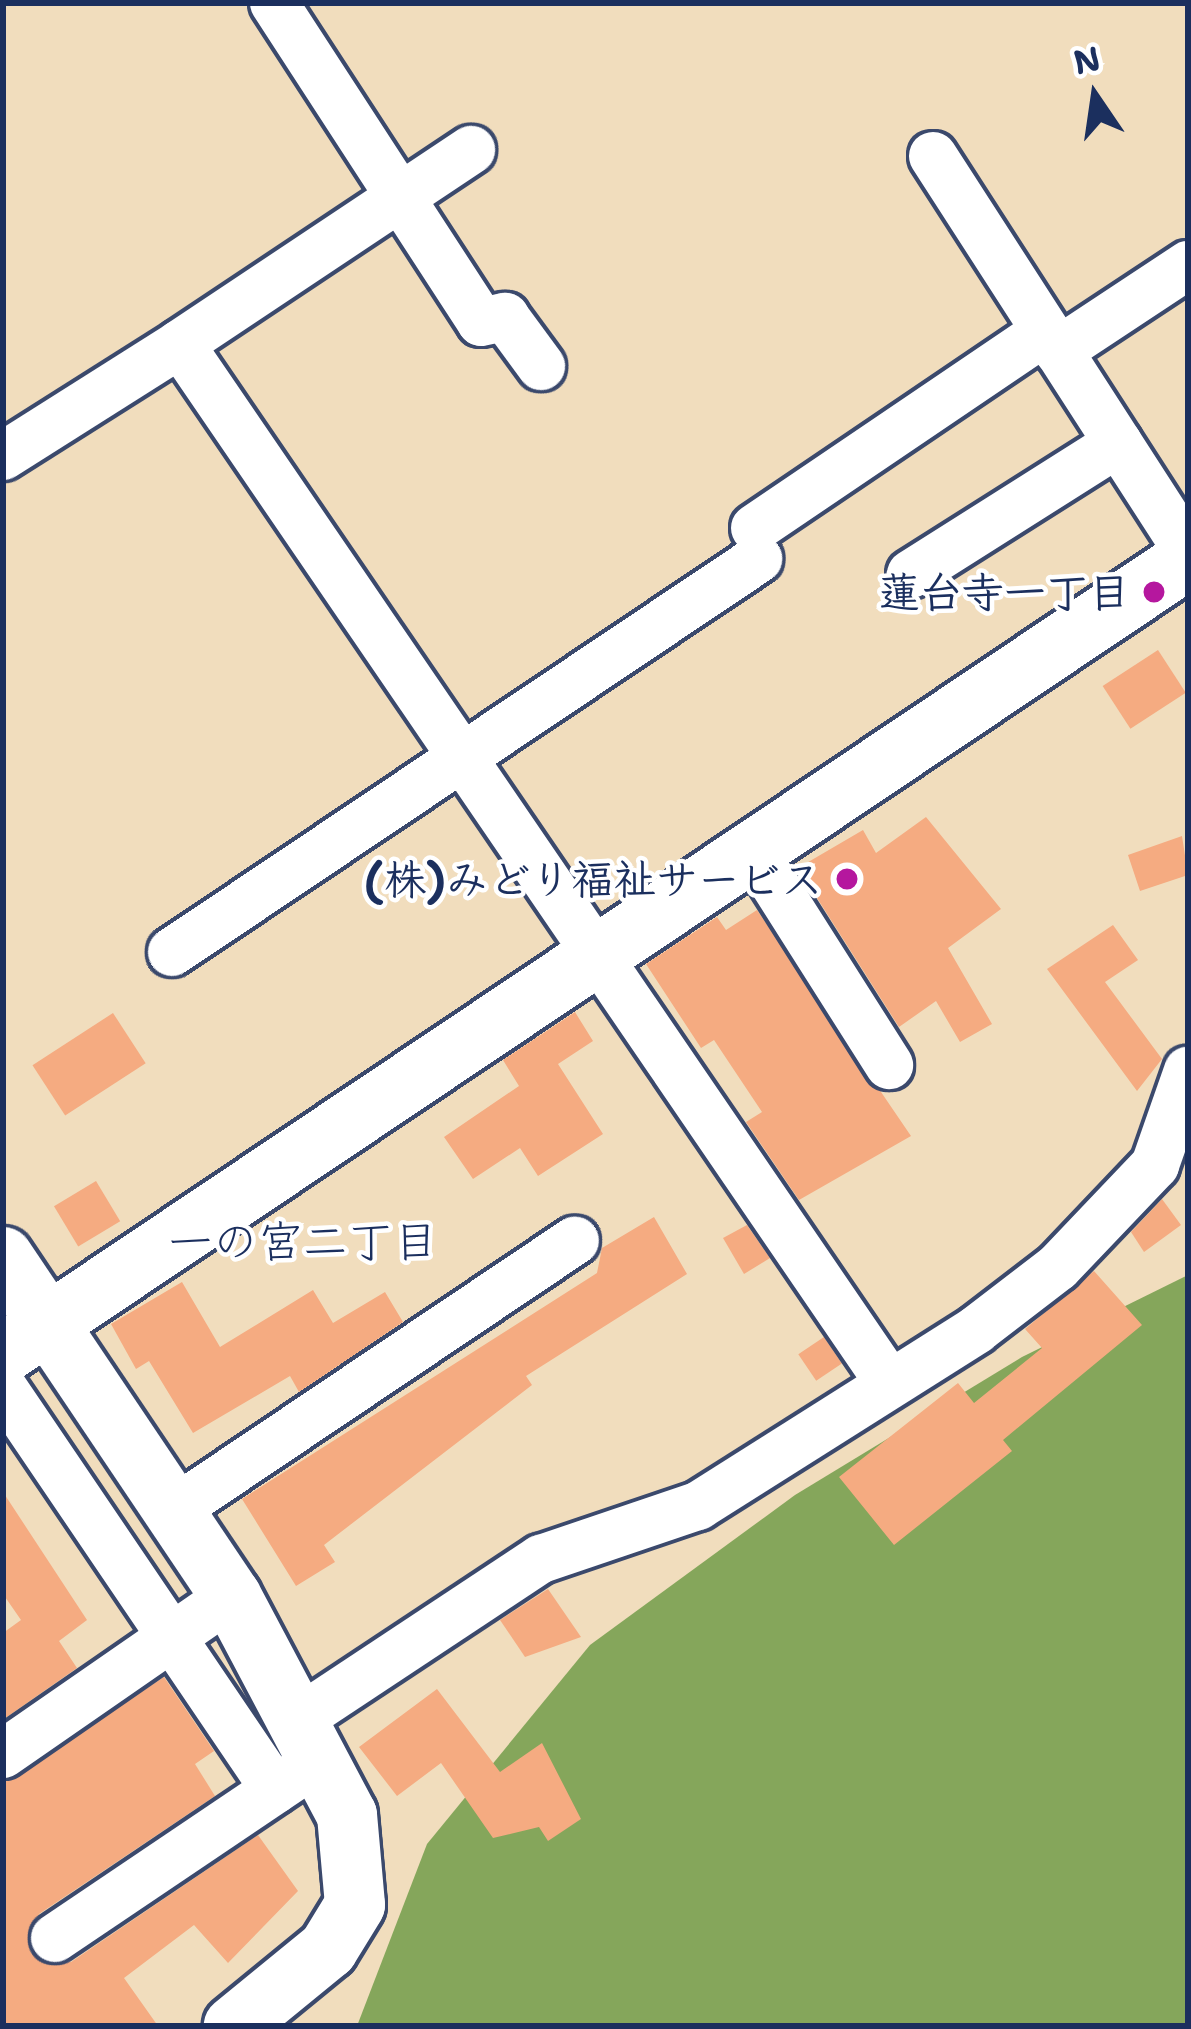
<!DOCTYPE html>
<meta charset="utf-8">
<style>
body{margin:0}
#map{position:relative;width:1191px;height:2029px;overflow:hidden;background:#f1ddbd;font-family:"Shantell Sans","Klee One",sans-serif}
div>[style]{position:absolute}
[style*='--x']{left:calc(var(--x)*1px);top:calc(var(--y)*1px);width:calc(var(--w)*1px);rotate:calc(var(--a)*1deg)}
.forest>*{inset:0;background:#85a65b}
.building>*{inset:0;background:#f5ab81;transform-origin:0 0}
.roads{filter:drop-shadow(3px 0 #3b496c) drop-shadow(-3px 0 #3b496c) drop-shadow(0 3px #3b496c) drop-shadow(0 -3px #3b496c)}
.minor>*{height:48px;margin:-24px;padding:0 24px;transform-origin:24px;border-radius:24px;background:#fff}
.tertiary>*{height:60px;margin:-30px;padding:0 30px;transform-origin:30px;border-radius:30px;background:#fff}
.dots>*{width:33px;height:33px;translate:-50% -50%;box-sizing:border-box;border:6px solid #fff;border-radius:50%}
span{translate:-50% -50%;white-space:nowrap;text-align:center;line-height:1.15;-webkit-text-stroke:9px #fff;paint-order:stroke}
.poi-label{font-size:42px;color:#1b2f5e;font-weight:700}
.right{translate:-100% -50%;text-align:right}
.neighbourhood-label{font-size:45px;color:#1b2f5e}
.frame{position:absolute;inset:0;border:6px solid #1b2f5e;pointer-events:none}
.north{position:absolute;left:1035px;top:36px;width:120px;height:120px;-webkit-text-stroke:9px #fff;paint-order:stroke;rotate:347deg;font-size:33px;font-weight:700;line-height:48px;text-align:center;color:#1b2f5e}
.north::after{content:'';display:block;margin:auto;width:42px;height:54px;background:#1b2f5e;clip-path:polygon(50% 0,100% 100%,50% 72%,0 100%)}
</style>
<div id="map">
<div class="forest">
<div style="clip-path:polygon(1188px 1275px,1188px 2026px,357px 2026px,427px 1844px,590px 1645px,795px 1495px,1022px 1357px)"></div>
</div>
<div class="building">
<div style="left:1158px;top:650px;width:51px;height:66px;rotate:57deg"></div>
<div style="clip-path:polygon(926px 817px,1001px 909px,948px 948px,992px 1024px,960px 1042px,936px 1001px,899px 1027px,798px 868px,863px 830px,876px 853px)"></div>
<div style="clip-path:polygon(1182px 836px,1188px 875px,1140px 891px,1128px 855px)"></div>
<div style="clip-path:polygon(757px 910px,911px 1136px,799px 1200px,746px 1122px,762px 1112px,714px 1040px,701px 1048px,646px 964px,717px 917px,726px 930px)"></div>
<div style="clip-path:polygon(1113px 925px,1138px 960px,1105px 982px,1162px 1059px,1137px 1091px,1047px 969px)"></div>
<div style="clip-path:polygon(575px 1012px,593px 1041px,558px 1064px,603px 1134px,538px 1176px,520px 1148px,473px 1179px,444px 1137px,519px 1086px,503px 1060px)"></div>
<div style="left:113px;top:1013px;width:60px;height:96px;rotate:57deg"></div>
<div style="left:96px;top:1181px;width:47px;height:49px;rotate:59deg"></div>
<div style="clip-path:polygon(1162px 1199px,1181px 1225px,1144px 1252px,1131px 1232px)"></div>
<div style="clip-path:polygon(654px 1217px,687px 1274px,526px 1376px,532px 1385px,324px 1545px,335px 1562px,296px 1586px,242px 1499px,597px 1273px,602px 1248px)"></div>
<div style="clip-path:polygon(747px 1225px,770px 1258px,744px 1274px,723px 1238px)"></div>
<div style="clip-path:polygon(1094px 1271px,1142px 1325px,1003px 1440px,1012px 1451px,894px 1545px,839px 1477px,958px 1383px,974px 1403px,1042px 1348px,1025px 1329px)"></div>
<div style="clip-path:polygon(182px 1282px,220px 1347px,313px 1290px,333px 1323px,385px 1292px,403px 1322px,299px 1392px,290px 1376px,193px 1433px,149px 1361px,136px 1369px,111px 1324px)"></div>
<div style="left:824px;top:1337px;width:32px;height:31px;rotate:56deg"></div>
<div style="clip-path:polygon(3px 1492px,87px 1620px,59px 1641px,77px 1668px,4px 1719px,3px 1633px,21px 1620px,3px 1594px)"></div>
<div style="clip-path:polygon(548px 1589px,581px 1637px,525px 1657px,500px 1620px)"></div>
<div style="clip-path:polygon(164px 1677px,214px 1751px,195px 1764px,215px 1796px,39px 1914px,31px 1953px,71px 1962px,258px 1835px,298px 1891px,228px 1963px,194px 1925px,124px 1978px,158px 2026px,3px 2026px,3px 1782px)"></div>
<div style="clip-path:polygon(437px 1689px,500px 1772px,542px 1743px,581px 1819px,548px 1841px,539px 1827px,493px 1838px,441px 1763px,397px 1796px,359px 1747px)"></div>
</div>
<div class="roads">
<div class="minor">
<div style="--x:274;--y:3;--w:380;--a:57"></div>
<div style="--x:481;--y:322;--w:25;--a:-12"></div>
<div style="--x:505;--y:317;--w:61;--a:53.7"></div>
<div style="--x:933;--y:156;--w:470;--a:57.2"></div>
<div style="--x:180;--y:344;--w:350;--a:-33.7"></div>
<div style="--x:1058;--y:351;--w:156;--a:-33.5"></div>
<div style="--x:3;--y:456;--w:209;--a:-32.3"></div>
<div style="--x:180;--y:344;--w:1252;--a:55.68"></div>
<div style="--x:755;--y:528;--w:351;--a:-34.1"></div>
<div style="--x:911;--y:574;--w:245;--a:-32.3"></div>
<div style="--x:752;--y:849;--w:256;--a:57.6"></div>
<div style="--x:172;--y:952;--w:706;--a:-33.85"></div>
<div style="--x:3;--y:1388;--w:485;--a:55.9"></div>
<div style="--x:174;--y:1510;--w:483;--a:-33.9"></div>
<div style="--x:302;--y:1717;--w:287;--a:-33.5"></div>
<div style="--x:541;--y:1559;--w:166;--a:-18.7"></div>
<div style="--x:698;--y:1506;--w:329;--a:-32.3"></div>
<div style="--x:976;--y:1330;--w:103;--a:-37.5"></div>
<div style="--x:1058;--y:1267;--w:141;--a:-46.4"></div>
<div style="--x:1155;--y:1165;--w:100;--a:-70.7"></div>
<div style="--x:3;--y:1754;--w:277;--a:-34.7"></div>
<div style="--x:55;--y:1938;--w:295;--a:-34"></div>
</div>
<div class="tertiary">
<div style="--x:3;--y:1257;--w:409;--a:56.1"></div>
<div style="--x:231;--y:1596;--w:248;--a:62.1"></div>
<div style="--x:347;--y:1815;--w:90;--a:84.9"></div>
<div style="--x:355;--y:1905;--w:52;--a:121.5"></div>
<div style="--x:328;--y:1949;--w:122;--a:140.7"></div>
<div style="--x:3;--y:1354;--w:1427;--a:-33.86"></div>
</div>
</div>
<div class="dots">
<div style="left:1154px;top:592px;background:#b5179e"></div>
<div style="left:847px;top:879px;background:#b5179e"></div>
</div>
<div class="poi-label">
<span class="right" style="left:1130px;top:592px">蓮台寺一丁目</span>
<span class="right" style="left:823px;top:879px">(株)みどり福祉サービス</span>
</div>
<div class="neighbourhood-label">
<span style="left:303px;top:1242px">一の宮二丁目</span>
</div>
<div class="frame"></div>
<div class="north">N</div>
</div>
